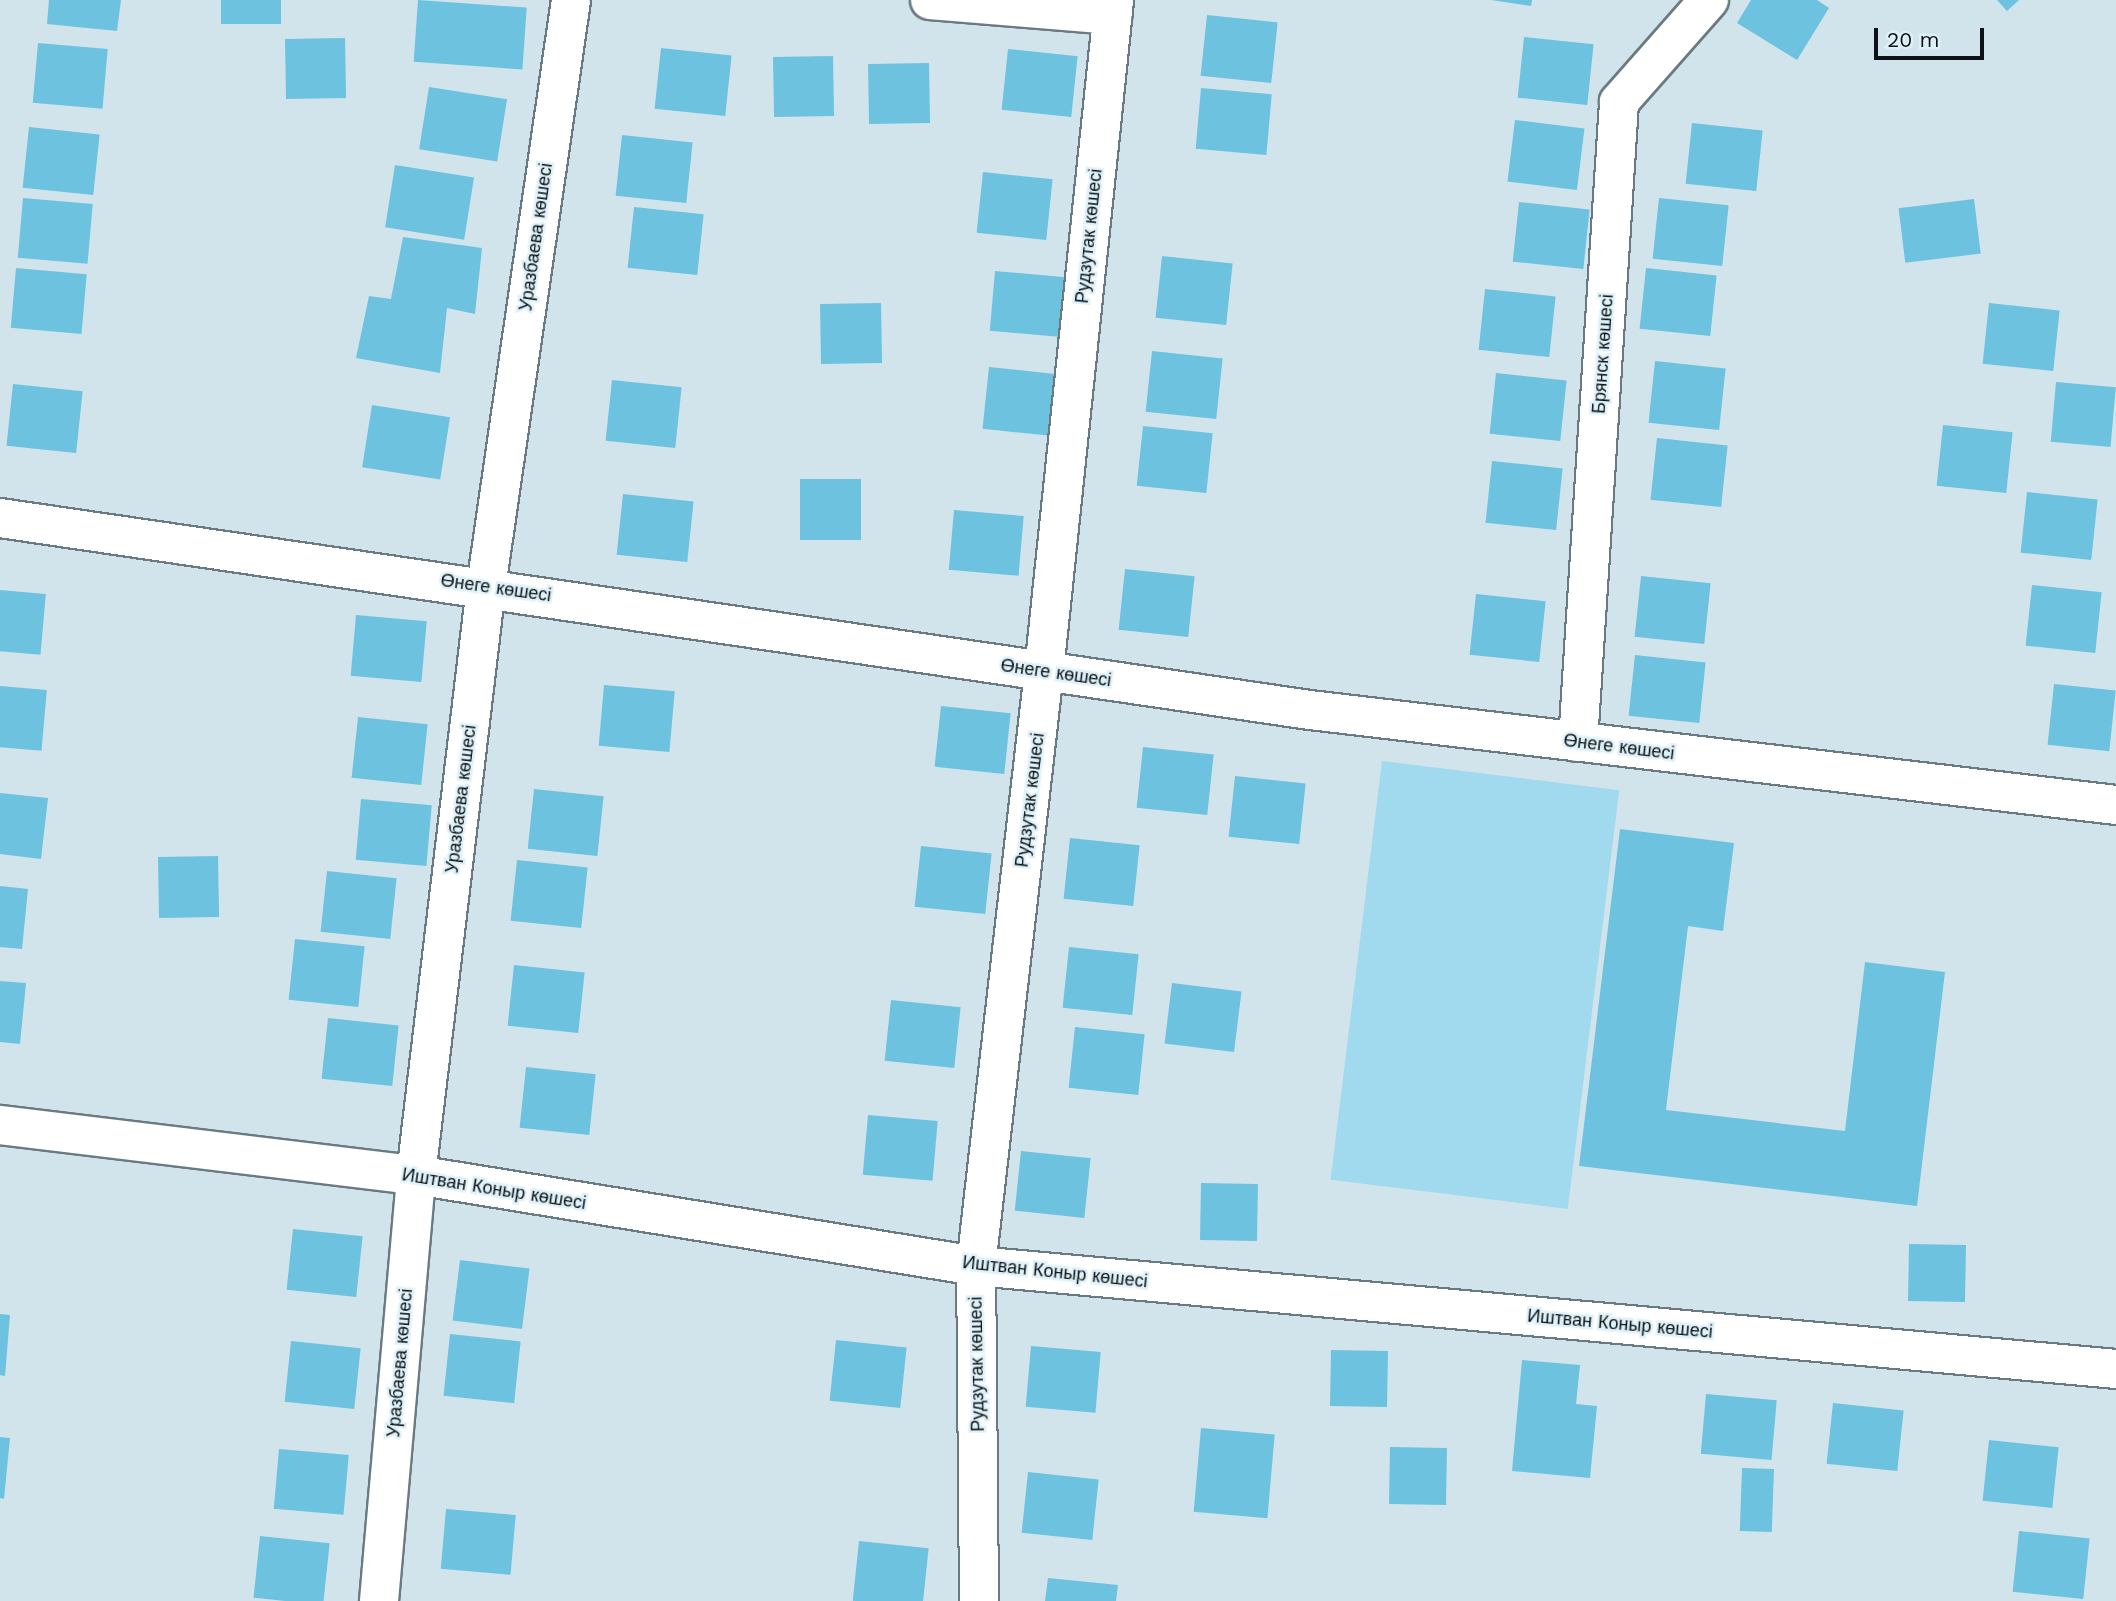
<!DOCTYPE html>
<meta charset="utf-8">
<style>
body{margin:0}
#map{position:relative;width:2116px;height:1601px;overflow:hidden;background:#d1e4eb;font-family:"Work Sans",sans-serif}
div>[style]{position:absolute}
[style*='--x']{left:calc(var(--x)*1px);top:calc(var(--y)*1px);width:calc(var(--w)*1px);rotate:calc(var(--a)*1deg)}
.green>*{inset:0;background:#a1d9ee;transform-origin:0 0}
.building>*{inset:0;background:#6dc2e0;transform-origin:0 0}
.roads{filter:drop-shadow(2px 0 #697b81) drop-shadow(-2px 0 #697b81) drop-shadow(0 2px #697b81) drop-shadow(0 -2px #697b81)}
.minor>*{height:38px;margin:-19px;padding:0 19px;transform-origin:19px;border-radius:19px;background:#fff}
span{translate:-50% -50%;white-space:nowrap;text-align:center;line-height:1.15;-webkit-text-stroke:5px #def1f9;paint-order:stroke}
.street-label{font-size:18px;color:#0c1215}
.scale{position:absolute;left:1874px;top:28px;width:110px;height:32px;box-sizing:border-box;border:4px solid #0c1215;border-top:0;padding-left:9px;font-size:21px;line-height:24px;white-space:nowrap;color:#0c1215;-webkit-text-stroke:5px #def1f9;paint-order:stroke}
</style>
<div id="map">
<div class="green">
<div style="left:1382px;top:761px;width:239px;height:422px;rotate:7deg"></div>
</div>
<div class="building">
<div style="clip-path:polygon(49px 0,121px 0,117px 31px,47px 24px)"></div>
<div style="left:221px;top:0;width:60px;height:24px"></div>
<div style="left:418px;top:0;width:109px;height:62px;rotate:4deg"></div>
<div style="clip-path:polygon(1491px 0,1532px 0,1531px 6px)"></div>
<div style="clip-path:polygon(1751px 0,1817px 0,1829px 8px,1797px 60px,1737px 23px)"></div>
<div style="clip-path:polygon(1997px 0,2019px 0,2007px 11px)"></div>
<div style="left:1207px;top:15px;width:71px;height:61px;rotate:6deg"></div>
<div style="left:1524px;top:37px;width:70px;height:61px;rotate:6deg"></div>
<div style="left:345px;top:38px;width:60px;height:60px;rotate:89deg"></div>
<div style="left:38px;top:43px;width:70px;height:60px;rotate:5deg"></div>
<div style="left:661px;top:48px;width:71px;height:61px;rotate:6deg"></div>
<div style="left:1008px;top:49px;width:70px;height:61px;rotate:6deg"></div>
<div style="left:833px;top:56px;width:60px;height:60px;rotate:89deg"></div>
<div style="left:929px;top:63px;width:60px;height:61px;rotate:89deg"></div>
<div style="left:429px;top:87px;width:79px;height:63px;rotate:9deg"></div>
<div style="left:1201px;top:88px;width:71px;height:61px;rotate:5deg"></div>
<div style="left:1515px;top:120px;width:70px;height:62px;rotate:7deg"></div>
<div style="left:1692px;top:123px;width:71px;height:61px;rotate:6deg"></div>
<div style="left:29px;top:127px;width:71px;height:61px;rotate:6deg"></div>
<div style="left:622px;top:135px;width:71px;height:61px;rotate:6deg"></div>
<div style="left:395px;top:165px;width:80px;height:63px;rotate:9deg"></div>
<div style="left:983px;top:172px;width:70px;height:61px;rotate:6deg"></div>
<div style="left:23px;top:198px;width:70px;height:60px;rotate:5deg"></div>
<div style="left:1659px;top:198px;width:70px;height:61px;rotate:6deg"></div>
<div style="left:1974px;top:199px;width:55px;height:76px;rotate:83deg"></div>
<div style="left:1519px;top:202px;width:71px;height:60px;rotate:6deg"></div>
<div style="left:634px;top:207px;width:70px;height:61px;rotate:6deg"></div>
<div style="clip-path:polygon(403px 237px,482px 248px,475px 314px,447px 308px,440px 373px,356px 358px,369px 296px,391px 299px)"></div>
<div style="left:1162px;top:256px;width:71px;height:62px;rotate:6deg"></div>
<div style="left:16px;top:268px;width:71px;height:60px;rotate:5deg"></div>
<div style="left:1646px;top:268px;width:71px;height:61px;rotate:6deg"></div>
<div style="left:995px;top:271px;width:71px;height:60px;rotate:5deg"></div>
<div style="left:1485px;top:289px;width:71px;height:61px;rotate:6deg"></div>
<div style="left:881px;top:303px;width:60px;height:61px;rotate:89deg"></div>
<div style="left:1989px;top:303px;width:71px;height:61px;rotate:6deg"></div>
<div style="left:1152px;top:351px;width:71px;height:61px;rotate:6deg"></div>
<div style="left:1655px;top:361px;width:71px;height:62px;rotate:6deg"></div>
<div style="left:989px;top:367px;width:71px;height:62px;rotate:6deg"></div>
<div style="left:1496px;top:373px;width:71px;height:61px;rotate:6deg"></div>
<div style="left:612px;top:380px;width:70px;height:61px;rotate:6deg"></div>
<div style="left:2056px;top:382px;width:60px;height:60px;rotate:5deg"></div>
<div style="left:13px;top:384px;width:70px;height:62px;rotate:6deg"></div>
<div style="left:372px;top:405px;width:79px;height:63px;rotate:9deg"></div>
<div style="left:1943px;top:425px;width:70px;height:61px;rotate:6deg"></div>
<div style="left:1143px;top:426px;width:70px;height:60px;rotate:6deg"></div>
<div style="left:1657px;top:438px;width:71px;height:62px;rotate:6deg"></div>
<div style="left:1492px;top:461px;width:71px;height:62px;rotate:6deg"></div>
<div style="left:800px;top:479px;width:61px;height:61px"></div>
<div style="left:2027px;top:492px;width:71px;height:61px;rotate:6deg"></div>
<div style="left:623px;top:494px;width:71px;height:61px;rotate:6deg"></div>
<div style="left:954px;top:510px;width:70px;height:60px;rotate:5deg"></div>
<div style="left:1125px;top:569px;width:70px;height:61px;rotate:6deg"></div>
<div style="left:1641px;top:576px;width:70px;height:61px;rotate:6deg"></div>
<div style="left:2032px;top:585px;width:70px;height:61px;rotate:6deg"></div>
<div style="left:0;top:590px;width:46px;height:61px;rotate:5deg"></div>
<div style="left:1476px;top:594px;width:70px;height:61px;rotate:6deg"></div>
<div style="left:356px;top:615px;width:71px;height:61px;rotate:5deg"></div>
<div style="left:1635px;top:655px;width:71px;height:61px;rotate:6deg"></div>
<div style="left:2054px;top:684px;width:62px;height:61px;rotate:6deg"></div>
<div style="left:604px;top:685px;width:71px;height:61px;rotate:5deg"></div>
<div style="left:0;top:686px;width:47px;height:61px;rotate:5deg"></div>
<div style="left:941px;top:706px;width:70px;height:61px;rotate:6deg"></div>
<div style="left:358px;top:717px;width:70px;height:61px;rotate:6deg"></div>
<div style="left:1143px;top:747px;width:71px;height:61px;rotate:6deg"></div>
<div style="left:1235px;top:776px;width:71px;height:61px;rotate:6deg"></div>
<div style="left:534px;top:789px;width:70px;height:60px;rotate:6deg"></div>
<div style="clip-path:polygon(0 793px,48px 798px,41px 859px,0 854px)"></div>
<div style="left:361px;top:799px;width:71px;height:61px;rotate:5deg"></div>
<div style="clip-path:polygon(1620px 829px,1734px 843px,1723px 931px,1688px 926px,1666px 1110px,1845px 1131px,1865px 962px,1945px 972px,1917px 1206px,1579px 1166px)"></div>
<div style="left:1070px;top:838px;width:70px;height:61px;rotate:6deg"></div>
<div style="left:921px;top:846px;width:71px;height:61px;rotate:6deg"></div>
<div style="left:218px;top:856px;width:61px;height:60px;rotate:89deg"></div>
<div style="left:517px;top:860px;width:71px;height:61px;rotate:6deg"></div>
<div style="left:327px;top:871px;width:70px;height:61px;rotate:6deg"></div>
<div style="clip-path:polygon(0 886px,28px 889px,22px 949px,0 947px)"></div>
<div style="left:295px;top:939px;width:70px;height:61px;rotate:6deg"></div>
<div style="left:1069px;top:947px;width:70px;height:61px;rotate:6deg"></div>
<div style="left:514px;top:965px;width:71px;height:61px;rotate:6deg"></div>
<div style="clip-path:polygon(0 981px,26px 983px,20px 1044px,0 1042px)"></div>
<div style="left:1172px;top:983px;width:70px;height:61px;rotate:7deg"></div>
<div style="left:891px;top:1000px;width:70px;height:61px;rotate:6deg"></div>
<div style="left:328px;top:1018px;width:71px;height:61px;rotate:6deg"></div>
<div style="left:1075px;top:1027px;width:70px;height:61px;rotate:6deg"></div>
<div style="left:526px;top:1067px;width:70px;height:61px;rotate:6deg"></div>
<div style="left:868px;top:1115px;width:70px;height:60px;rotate:5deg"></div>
<div style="left:1021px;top:1151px;width:70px;height:60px;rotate:6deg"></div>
<div style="left:1201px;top:1183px;width:57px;height:57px;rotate:1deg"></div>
<div style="left:293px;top:1229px;width:70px;height:61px;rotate:6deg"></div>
<div style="left:1909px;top:1244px;width:57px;height:57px;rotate:1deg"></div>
<div style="left:460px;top:1260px;width:70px;height:61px;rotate:7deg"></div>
<div style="clip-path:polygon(0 1314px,10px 1315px,5px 1376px,0 1375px)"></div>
<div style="left:450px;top:1334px;width:71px;height:62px;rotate:6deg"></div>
<div style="left:836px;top:1340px;width:71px;height:61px;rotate:6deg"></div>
<div style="left:291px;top:1341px;width:70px;height:61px;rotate:6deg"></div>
<div style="left:1031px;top:1346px;width:70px;height:61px;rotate:5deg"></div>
<div style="left:1331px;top:1350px;width:57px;height:56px;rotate:1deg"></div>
<div style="clip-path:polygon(1522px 1360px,1580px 1365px,1576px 1404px,1597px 1406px,1590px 1478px,1512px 1471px)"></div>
<div style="left:1706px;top:1394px;width:71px;height:60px;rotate:5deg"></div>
<div style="left:1833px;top:1403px;width:71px;height:61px;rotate:6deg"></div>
<div style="left:1201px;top:1428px;width:74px;height:84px;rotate:5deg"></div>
<div style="clip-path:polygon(0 1437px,10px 1438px,4px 1499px,0 1498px)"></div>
<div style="left:1989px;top:1440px;width:70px;height:61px;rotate:6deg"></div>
<div style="left:1390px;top:1447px;width:57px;height:57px;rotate:1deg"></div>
<div style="left:279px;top:1449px;width:70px;height:60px;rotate:5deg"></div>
<div style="left:1742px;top:1468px;width:32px;height:63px;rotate:2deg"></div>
<div style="left:1028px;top:1472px;width:71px;height:61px;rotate:6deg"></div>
<div style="left:446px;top:1509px;width:70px;height:60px;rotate:5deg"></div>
<div style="left:2019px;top:1531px;width:71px;height:61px;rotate:6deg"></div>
<div style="left:260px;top:1536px;width:70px;height:62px;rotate:6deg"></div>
<div style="left:859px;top:1541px;width:70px;height:60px;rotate:6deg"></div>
<div style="clip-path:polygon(1048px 1578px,1118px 1585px,1116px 1601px,1045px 1601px)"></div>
</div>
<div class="roads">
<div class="minor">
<div style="--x:930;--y:0;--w:183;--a:4.7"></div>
<div style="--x:0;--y:518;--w:1324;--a:8.34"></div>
<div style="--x:1310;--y:710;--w:812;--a:6.72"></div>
<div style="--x:1578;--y:742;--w:641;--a:-86.33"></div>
<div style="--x:1619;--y:102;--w:136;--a:-48.6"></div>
<div style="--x:0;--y:1125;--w:419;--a:6.9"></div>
<div style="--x:416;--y:1175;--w:567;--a:9.23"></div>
<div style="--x:976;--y:1266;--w:1145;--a:5.16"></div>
<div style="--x:379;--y:1601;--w:428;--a:-85"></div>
<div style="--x:416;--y:1175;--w:592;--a:-83.21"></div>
<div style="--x:486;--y:587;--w:593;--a:-81.76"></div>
<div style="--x:979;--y:1601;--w:335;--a:-90.5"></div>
<div style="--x:976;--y:1266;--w:599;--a:-83.48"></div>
<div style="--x:1044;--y:671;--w:675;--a:-84.04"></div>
</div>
</div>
<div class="street-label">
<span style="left:1089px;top:236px;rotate:-84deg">Рудзутак көшесі</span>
<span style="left:536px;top:237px;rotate:-82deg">Уразбаева көшесі</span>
<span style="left:1603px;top:354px;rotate:-86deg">Брянск көшесі</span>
<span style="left:496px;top:588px;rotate:8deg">Өнеге көшесі</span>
<span style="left:1056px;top:673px;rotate:8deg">Өнеге көшесі</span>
<span style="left:1619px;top:747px;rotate:7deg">Өнеге көшесі</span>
<span style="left:461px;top:799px;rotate:-83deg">Уразбаева көшесі</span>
<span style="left:1030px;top:800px;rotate:-83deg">Рудзутак көшесі</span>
<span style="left:494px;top:1189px;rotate:9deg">Иштван Коныр көшесі</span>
<span style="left:1055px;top:1272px;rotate:6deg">Иштван Коныр көшесі</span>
<span style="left:1620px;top:1324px;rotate:5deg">Иштван Коныр көшесі</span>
<span style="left:400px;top:1363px;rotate:-85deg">Уразбаева көшесі</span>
<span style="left:977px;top:1364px;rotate:-91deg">Рудзутак көшесі</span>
</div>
<div class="scale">20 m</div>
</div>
